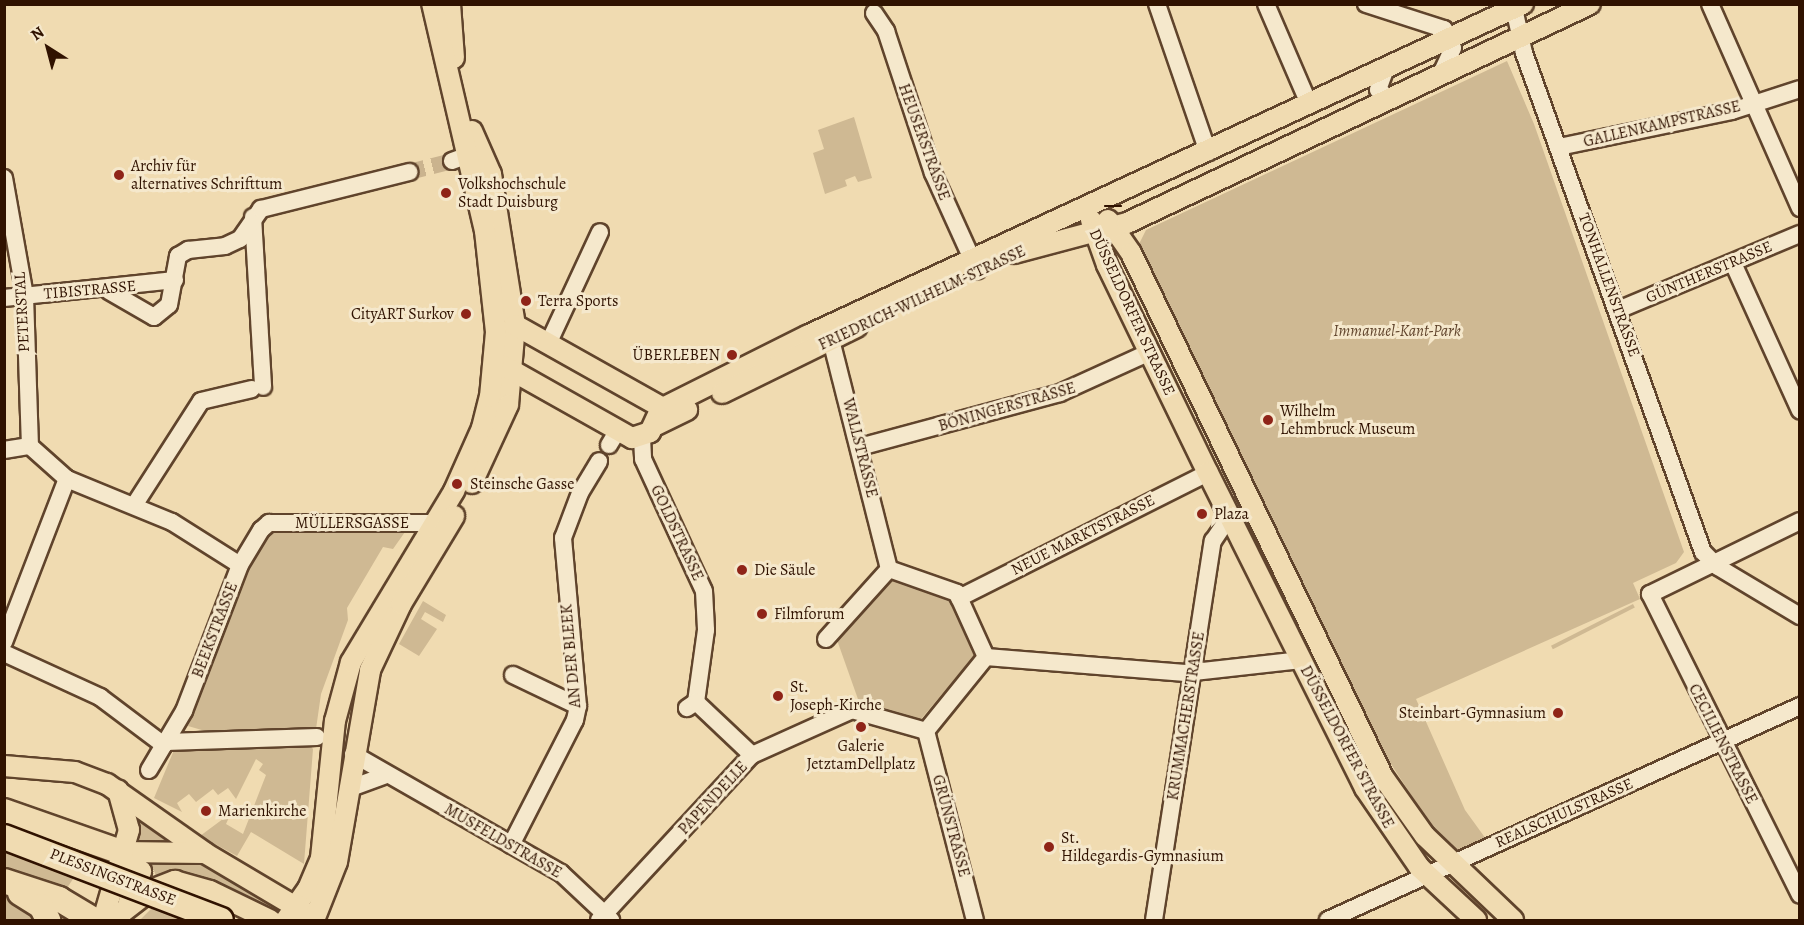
<!DOCTYPE html>
<meta charset="utf-8">
<style>
body{margin:0}
#map{position:relative;width:1804px;height:925px;overflow:hidden;background:#f0dbb1;font-family:Alegreya,serif}
div>[style]{position:absolute}
[style*='--x']{left:calc(var(--x)*1px);top:calc(var(--y)*1px);width:calc(var(--w)*1px);rotate:calc(var(--a)*1deg)}
.green>*{inset:0;background:#cfb993;transform-origin:0 0}
.minor-tunnel>*{height:16px;margin-top:-8px;transform-origin:0;background:repeating-linear-gradient(90deg,#cab38e 0 16px,transparent 0 24px)}
.roads{filter:drop-shadow(2px 0 #60442c) drop-shadow(-2px 0 #60442c) drop-shadow(0 2px #60442c) drop-shadow(0 -2px #60442c)}
.minor>*{height:16px;margin:-8px;padding:0 8px;transform-origin:8px;border-radius:8px;background:#f5e8cc}
.major>*{height:20px;margin:-10px;padding:0 10px;transform-origin:10px;border-radius:10px;background:#f0dbb1}
.highway>*{height:24px;margin:-12px;padding:0 12px;transform-origin:12px;border-radius:12px;background:#f0dbb1}
.tram>*{height:1.5px;margin:-0.75px;padding:0 0.75px;transform-origin:0.75px;border-radius:0.75px;background:#301200}
.bridges{filter:drop-shadow(2px 0 #301200) drop-shadow(-2px 0 #301200) drop-shadow(0 2px #301200) drop-shadow(0 -2px #301200)}
.highway-bridge>*{height:24px;margin:-12px;padding:0 12px;transform-origin:12px;border-radius:12px;background:#f0dbb1}
.dots>*{width:16px;height:16px;translate:-50% -50%;box-sizing:border-box;border:3px solid #f5e8cc;border-radius:50%}
span{translate:-50% -50%;white-space:nowrap;text-align:center;line-height:1.15;-webkit-text-stroke:6px #f5e8cc;paint-order:stroke}
.street-label{font-size:16px;color:#301200}
.poi-label{font-size:16px;color:#301200}
.left{translate:0 -50%;text-align:left}
.right{translate:-100% -50%;text-align:right}
.park-label{font-size:16px;color:#60442c;font-style:italic}
.frame{position:absolute;inset:0;border:6px solid #301200;pointer-events:none}
.north{position:absolute;left:18px;top:18px;width:60px;height:60px;-webkit-text-stroke:4px #f5e8cc;paint-order:stroke;rotate:324deg;font-size:16px;font-weight:700;line-height:24px;text-align:center;color:#301200}
.north::after{content:'';display:block;margin:auto;width:21px;height:27px;background:#301200;clip-path:polygon(50% 0,100% 100%,50% 72%,0 100%)}
</style>
<div id="map">
<div class="green">
<div style="clip-path:polygon(1507px 61px,1534px 124px,1684px 552px,1676px 563px,1633px 583px,1640px 599px,1416px 699px,1465px 810px,1486px 839px,1454px 851px,1438px 836px,1357px 712px,1139px 244px,1146px 230px)"></div>
<div style="clip-path:polygon(854px 117px,872px 178px,858px 182px,855px 176px,845px 180px,847px 186px,825px 194px,813px 153px,824px 149px,818px 130px)"></div>
<div style="clip-path:polygon(277px 530px,405px 532px,393px 549px,383px 547px,347px 608px,348px 620px,321px 694px,316px 729px,219px 735px,188px 726px,248px 568px,267px 536px)"></div>
<div style="clip-path:polygon(894px 577px,947px 594px,974px 656px,921px 719px,859px 702px,837px 640px)"></div>
<div style="clip-path:polygon(423px 601px,446px 615px,443px 622px,425px 612px,421px 619px,437px 629px,419px 656px,399px 644px)"></div>
<div style="left:1633px;top:604px;width:4px;height:92px;rotate:63deg"></div>
<div style="clip-path:polygon(307px 742px,313px 749px,304px 864px,251px 832px,237px 856px,200px 836px,231px 813px,226px 824px,243px 834px,266px 775px,259px 770px,263px 764px,256px 759px,236px 799px,228px 788px,218px 795px,213px 789px,196px 802px,189px 794px,177px 803px,182px 812px,154px 798px,174px 750px)"></div>
<div style="clip-path:polygon(132px 810px,175px 842px,132px 845px)"></div>
<div style="clip-path:polygon(5px 845px,79px 870px,65px 891px,5px 870px)"></div>
<div style="clip-path:polygon(150px 860px,201px 861px,271px 902px,267px 909px,198px 876px,163px 879px,156px 876px)"></div>
<div style="clip-path:polygon(4px 893px,22px 899px,40px 920px,5px 920px)"></div>
<div style="clip-path:polygon(156px 904px,184px 917px,182px 920px,140px 920px)"></div>
</div>
<div class="minor-tunnel">
<div style="--x:409;--y:172;--w:44;--a:-14.3"></div>
</div>
<div class="roads">
<div class="minor">
<div style="--x:1157;--y:4;--w:157;--a:71"></div>
<div style="--x:1266;--y:4;--w:109;--a:66.7"></div>
<div style="--x:1366;--y:4;--w:82;--a:17.8"></div>
<div style="--x:1444;--y:29;--w:21;--a:65"></div>
<div style="--x:1453;--y:48;--w:31;--a:115"></div>
<div style="--x:1513;--y:4;--w:50;--a:77.3"></div>
<div style="--x:1524;--y:53;--w:530;--a:70.27"></div>
<div style="--x:1703;--y:552;--w:21;--a:45"></div>
<div style="--x:1718;--y:567;--w:96;--a:30.9"></div>
<div style="--x:1710;--y:4;--w:223;--a:66.2"></div>
<div style="--x:874;--y:13;--w:22;--a:56"></div>
<div style="--x:886;--y:31;--w:150;--a:71.7"></div>
<div style="--x:933;--y:173;--w:107;--a:65.6"></div>
<div style="--x:1386;--y:68;--w:23;--a:110"></div>
<div style="--x:1378;--y:90;--w:17;--a:36"></div>
<div style="--x:1559;--y:147;--w:177;--a:-11.8"></div>
<div style="--x:1732;--y:111;--w:71;--a:-17.9"></div>
<div style="--x:452;--y:161;--w:29;--a:-20"></div>
<div style="--x:4;--y:178;--w:120;--a:79.9"></div>
<div style="--x:25;--y:296;--w:150;--a:88.1"></div>
<div style="--x:253;--y:217;--w:170;--a:86.6"></div>
<div style="--x:1733;--y:263;--w:162;--a:65.6"></div>
<div style="--x:109;--y:291;--w:52;--a:30"></div>
<div style="--x:154;--y:317;--w:19;--a:-39"></div>
<div style="--x:169;--y:305;--w:50;--a:-79.6"></div>
<div style="--x:178;--y:256;--w:12;--a:-31"></div>
<div style="--x:188;--y:250;--w:37;--a:-6"></div>
<div style="--x:225;--y:246;--w:17;--a:-25"></div>
<div style="--x:240;--y:239;--w:37;--a:-55"></div>
<div style="--x:261;--y:209;--w:153;--a:-14"></div>
<div style="--x:4;--y:298;--w:172;--a:-6"></div>
<div style="--x:1618;--y:310;--w:197;--a:-22.7"></div>
<div style="--x:828;--y:328;--w:249;--a:75.8"></div>
<div style="--x:549;--y:342;--w:121;--a:-65.1"></div>
<div style="--x:642;--y:438;--w:21;--a:87"></div>
<div style="--x:643;--y:459;--w:145;--a:65.2"></div>
<div style="--x:704;--y:591;--w:39;--a:87"></div>
<div style="--x:706;--y:630;--w:73;--a:97.9"></div>
<div style="--x:696;--y:702;--w:11;--a:146"></div>
<div style="--x:609;--y:445;--w:17;--a:-59"></div>
<div style="--x:860;--y:447;--w:207;--a:-15.1"></div>
<div style="--x:1060;--y:393;--w:99;--a:-24.5"></div>
<div style="--x:4;--y:450;--w:26;--a:-9"></div>
<div style="--x:30;--y:446;--w:50;--a:41.7"></div>
<div style="--x:67;--y:479;--w:113;--a:22.3"></div>
<div style="--x:172;--y:522;--w:80;--a:32.3"></div>
<div style="--x:135;--y:504;--w:122;--a:-57.3"></div>
<div style="--x:201;--y:401;--w:52;--a:-13.2"></div>
<div style="--x:1800;--y:521;--w:167;--a:154"></div>
<div style="--x:1650;--y:594;--w:336;--a:63.5"></div>
<div style="--x:889;--y:569;--w:72;--a:19.4"></div>
<div style="--x:957;--y:593;--w:70;--a:65.6"></div>
<div style="--x:959;--y:598;--w:279;--a:-26.7"></div>
<div style="--x:826;--y:639;--w:94;--a:-48"></div>
<div style="--x:4;--y:642;--w:175;--a:-68.9"></div>
<div style="--x:4;--y:653;--w:106;--a:24.6"></div>
<div style="--x:100;--y:697;--w:80;--a:36.9"></div>
<div style="--x:986;--y:657;--w:200;--a:4.6"></div>
<div style="--x:1185;--y:673;--w:117;--a:-6.4"></div>
<div style="--x:513;--y:675;--w:72;--a:25.5"></div>
<div style="--x:696;--y:702;--w:77;--a:43.4"></div>
<div style="--x:926;--y:731;--w:195;--a:75.5"></div>
<div style="--x:166;--y:742;--w:151;--a:-1.9"></div>
<div style="--x:353;--y:754;--w:240;--a:29.8"></div>
<div style="--x:561;--y:873;--w:69;--a:43.2"></div>
<div style="--x:149;--y:770;--w:69;--a:-59.3"></div>
<div style="--x:184;--y:711;--w:156;--a:-69"></div>
<div style="--x:240;--y:565;--w:41;--a:-59"></div>
<div style="--x:261;--y:530;--w:11;--a:-41"></div>
<div style="--x:269;--y:523;--w:165;--a:0"></div>
<div style="--x:348;--y:789;--w:40;--a:-20.2"></div>
<div style="--x:511;--y:845;--w:140;--a:-62.9"></div>
<div style="--x:575;--y:720;--w:14;--a:-78"></div>
<div style="--x:578;--y:706;--w:169;--a:-95.1"></div>
<div style="--x:563;--y:538;--w:48;--a:-69.3"></div>
<div style="--x:580;--y:493;--w:37;--a:-59"></div>
<div style="--x:599;--y:920;--w:225;--a:-47.2"></div>
<div style="--x:752;--y:755;--w:110;--a:-24.2"></div>
<div style="--x:852;--y:710;--w:77;--a:15.8"></div>
<div style="--x:926;--y:731;--w:95;--a:-51"></div>
<div style="--x:1154;--y:920;--w:384;--a:-81.2"></div>
<div style="--x:1213;--y:541;--w:30;--a:-56"></div>
<div style="--x:1328;--y:920;--w:518;--a:-24.39"></div>
</div>
<div class="major">
<div style="--x:450;--y:4;--w:54;--a:85.8"></div>
<div style="--x:472;--y:131;--w:47;--a:66.2"></div>
<div style="--x:491;--y:174;--w:153;--a:81"></div>
<div style="--x:515;--y:325;--w:80;--a:95"></div>
<div style="--x:508;--y:405;--w:86;--a:114.8"></div>
<div style="--x:1091;--y:220;--w:48;--a:70.4"></div>
<div style="--x:1107;--y:265;--w:231;--a:64.1"></div>
<div style="--x:1208;--y:473;--w:352;--a:63.5"></div>
<div style="--x:1365;--y:788;--w:96;--a:55.6"></div>
<div style="--x:1419;--y:867;--w:78;--a:42.9"></div>
<div style="--x:1108;--y:220;--w:40;--a:55.1"></div>
<div style="--x:1131;--y:253;--w:581;--a:64.32"></div>
<div style="--x:1383;--y:777;--w:72;--a:54.6"></div>
<div style="--x:1425;--y:836;--w:122;--a:43.7"></div>
<div style="--x:1014;--y:253;--w:117;--a:-14.9"></div>
<div style="--x:1127;--y:223;--w:512;--a:-25.31"></div>
<div style="--x:515;--y:325;--w:170;--a:29.3"></div>
<div style="--x:663;--y:408;--w:163;--a:-26.6"></div>
<div style="--x:809;--y:335;--w:787;--a:-24.87"></div>
<div style="--x:504;--y:366;--w:147;--a:29.4"></div>
<div style="--x:632;--y:438;--w:19;--a:-18"></div>
<div style="--x:650;--y:432;--w:19;--a:-65"></div>
<div style="--x:722;--y:393;--w:150;--a:-26.1"></div>
<div style="--x:654;--y:426;--w:37;--a:-26"></div>
<div style="--x:4;--y:766;--w:71;--a:4.8"></div>
<div style="--x:75;--y:772;--w:34;--a:21"></div>
<div style="--x:107;--y:784;--w:120;--a:35.1"></div>
<div style="--x:205;--y:853;--w:117;--a:30.7"></div>
<div style="--x:121;--y:852;--w:82;--a:0.7"></div>
<div style="--x:121;--y:852;--w:28;--a:44"></div>
<div style="--x:141;--y:871;--w:32;--a:112"></div>
<div style="--x:103;--y:920;--w:94;--a:-73.9"></div>
<div style="--x:129;--y:830;--w:41;--a:-105.4"></div>
<div style="--x:112;--y:920;--w:49;--a:-37.6"></div>
<div style="--x:151;--y:890;--w:26;--a:-21"></div>
<div style="--x:175;--y:881;--w:36;--a:16"></div>
<div style="--x:210;--y:891;--w:67;--a:25.8"></div>
<div style="--x:286;--y:920;--w:38;--a:-55"></div>
<div style="--x:308;--y:889;--w:34;--a:-67"></div>
<div style="--x:321;--y:858;--w:138;--a:-84.2"></div>
<div style="--x:335;--y:721;--w:61;--a:-74.8"></div>
<div style="--x:351;--y:662;--w:200;--a:-58.9"></div>
<div style="--x:454;--y:491;--w:69;--a:-66"></div>
<div style="--x:482;--y:428;--w:32;--a:-76"></div>
<div style="--x:490;--y:397;--w:65;--a:-84.7"></div>
<div style="--x:496;--y:332;--w:102;--a:-96.2"></div>
<div style="--x:485;--y:231;--w:233;--a:-103.1"></div>
<div style="--x:314;--y:920;--w:62;--a:-68.4"></div>
<div style="--x:337;--y:862;--w:195;--a:-80.2"></div>
<div style="--x:370;--y:670;--w:73;--a:-64.8"></div>
<div style="--x:401;--y:604;--w:103;--a:-58.9"></div>
</div>
<div class="highway">
<div style="--x:4;--y:811;--w:124;--a:19.3"></div>
<div style="--x:4;--y:881;--w:58;--a:18.1"></div>
<div style="--x:59;--y:899;--w:41;--a:31"></div>
<div style="--x:20;--y:893;--w:25;--a:32"></div>
<div style="--x:41;--y:906;--w:16;--a:63"></div>
</div>
</div>
<div class="tram">
<div style="--x:1105;--y:206;--w:16;--a:0"></div>
</div>
<div class="bridges">
<div class="highway-bridge">
<div style="--x:4;--y:837;--w:232;--a:20.9"></div>
</div>
</div>
<div class="dots">
<div style="left:119px;top:175px;background:#8f2418"></div>
<div style="left:446px;top:193px;background:#8f2418"></div>
<div style="left:526px;top:301px;background:#8f2418"></div>
<div style="left:466px;top:314px;background:#8f2418"></div>
<div style="left:732px;top:355px;background:#8f2418"></div>
<div style="left:1268px;top:420px;background:#8f2418"></div>
<div style="left:457px;top:484px;background:#8f2418"></div>
<div style="left:1202px;top:514px;background:#8f2418"></div>
<div style="left:742px;top:570px;background:#8f2418"></div>
<div style="left:762px;top:614px;background:#8f2418"></div>
<div style="left:778px;top:696px;background:#8f2418"></div>
<div style="left:1558px;top:713px;background:#8f2418"></div>
<div style="left:861px;top:727px;background:#8f2418"></div>
<div style="left:206px;top:811px;background:#8f2418"></div>
<div style="left:1049px;top:847px;background:#8f2418"></div>
</div>
<div class="street-label">
<span style="left:1662px;top:124px;rotate:-13deg">GALLENKAMPSTRASSE</span>
<span style="left:924px;top:142px;rotate:70deg">HEUSERSTRASSE</span>
<span style="left:1709px;top:272px;rotate:-23deg">GÜNTHERSTRASSE</span>
<span style="left:1609px;top:285px;rotate:70deg">TONHALLENSTRASSE</span>
<span style="left:90px;top:290px;rotate:-5deg">TIBISTRASSE</span>
<span style="left:922px;top:298px;rotate:-25deg">FRIEDRICH-WILHELM-STRASSE</span>
<span style="left:22px;top:312px;rotate:-93deg">PETERSTAL</span>
<span style="left:1132px;top:312px;rotate:65deg">DÜSSELDORFER STRASSE</span>
<span style="left:1007px;top:407px;rotate:-16deg">BÖNINGERSTRASSE</span>
<span style="left:860px;top:448px;rotate:76deg">WALLSTRASSE</span>
<span style="left:352px;top:523px">MÜLLERSGASSE</span>
<span style="left:677px;top:533px;rotate:65deg">GOLDSTRASSE</span>
<span style="left:1083px;top:535px;rotate:-27deg">NEUE MARKTSTRASSE</span>
<span style="left:215px;top:630px;rotate:-69deg">BEEKSTRASSE</span>
<span style="left:571px;top:656px;rotate:-95deg">AN DER BLEEK</span>
<span style="left:1186px;top:716px;rotate:-81deg">KRUMMACHERSTRASSE</span>
<span style="left:1723px;top:744px;rotate:63deg">CECILIENSTRASSE</span>
<span style="left:1347px;top:747px;rotate:62deg">DÜSSELDORFER STRASSE</span>
<span style="left:713px;top:798px;rotate:-47deg">PAPENDELLE</span>
<span style="left:1564px;top:813px;rotate:-24deg">REALSCHULSTRASSE</span>
<span style="left:951px;top:826px;rotate:75deg">GRÜNSTRASSE</span>
<span style="left:503px;top:841px;rotate:30deg">MUSFELDSTRASSE</span>
<span style="left:113px;top:877px;rotate:21deg">PLESSINGSTRASSE</span>
</div>
<div class="poi-label">
<span class="left" style="left:131px;top:175px">Archiv für<br>alternatives Schrifttum</span>
<span class="left" style="left:458px;top:193px">Volkshochschule<br>Stadt Duisburg</span>
<span class="left" style="left:538px;top:301px">Terra Sports</span>
<span class="right" style="left:454px;top:314px">CityART Surkov</span>
<span class="right" style="left:720px;top:355px">ÜBERLEBEN</span>
<span class="left" style="left:1280px;top:420px">Wilhelm<br>Lehmbruck Museum</span>
<span class="left" style="left:470px;top:484px">Steinsche Gasse</span>
<span class="left" style="left:1214px;top:514px">Plaza</span>
<span class="left" style="left:754px;top:570px">Die Säule</span>
<span class="left" style="left:774px;top:614px">Filmforum</span>
<span class="left" style="left:790px;top:696px">St.<br>Joseph-Kirche</span>
<span class="right" style="left:1546px;top:713px">Steinbart-Gymnasium</span>
<span style="left:861px;top:755px">Galerie<br>JetztamDellplatz</span>
<span class="left" style="left:218px;top:811px">Marienkirche</span>
<span class="left" style="left:1061px;top:847px">St.<br>Hildegardis-Gymnasium</span>
</div>
<div class="park-label">
<span style="left:1397px;top:331px">Immanuel-Kant-Park</span>
</div>
<div class="frame"></div>
<div class="north">N</div>
</div>
